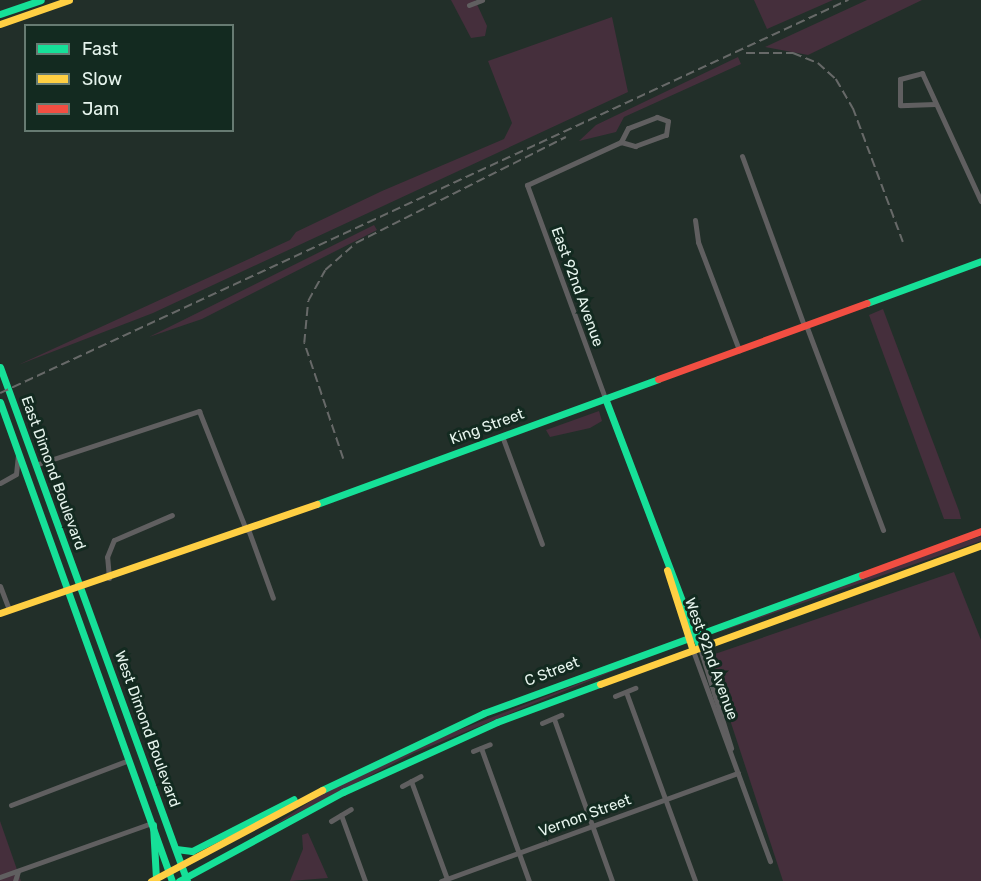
<!DOCTYPE html>
<style>
body{margin:0}
#map{position:relative;width:981px;height:881px;overflow:hidden;background:#222f29;font-family:Rubik,sans-serif}
div>[style]{position:absolute}
[style*='--x']{left:calc(var(--x)*1px);top:calc(var(--y)*1px);width:calc(var(--w)*1px);rotate:calc(var(--a)*1deg)}
.green>*{inset:0;background:#452f3c}
.street>*{height:5px;margin:-2.5px;padding:0 2.5px;transform-origin:2.5px;border-radius:2.5px;background:#605f60}
.fast>*{height:7px;margin:-3.5px;padding:0 3.5px;transform-origin:3.5px;border-radius:3.5px;background:#16e098}
.slow>*{height:7px;margin:-3.5px;padding:0 3.5px;transform-origin:3.5px;border-radius:3.5px;background:#ffcf43}
.jam>*{height:7px;margin:-3.5px;padding:0 3.5px;transform-origin:3.5px;border-radius:3.5px;background:#f24e42}
.rail>*{height:1.5px;margin-top:-0.75px;transform-origin:0;background:repeating-linear-gradient(90deg,#676968 0 9px,transparent 0 13.5px)}
span{translate:-50% -50%;white-space:nowrap;text-align:center;line-height:1.15;-webkit-text-stroke:6px #132a20;paint-order:stroke}
.street-label{font-size:15px;color:#e6f4ed}
.legend{position:absolute;left:24px;top:24px;width:210px;height:108px;box-sizing:border-box;background:#132a20;border:2px solid #677b72;margin:0;padding:8px 10px;list-style:none;font-size:18px;color:#e6f4ed}
.legend li{display:flex;align-items:center;gap:12px;height:30px}
.legend b{width:30px;border:2px solid #677b72}
</style>
<div id="map">
<div class="green">
<div style="clip-path:polygon(451px 0,475px 0,487px 26px,485px 36px,471px 38px)"></div>
<div style="clip-path:polygon(754px 0,833px 0,767px 29px)"></div>
<div style="clip-path:polygon(867px 0,922px 0,808px 55px,765px 47px)"></div>
<div style="clip-path:polygon(612px 17px,628px 92px,153px 313px,18px 365px,290px 240px,296px 232px,382px 191px,504px 139px,512px 123px,488px 61px)"></div>
<div style="clip-path:polygon(738px 57px,741px 64px,624px 117px,616px 132px,579px 141px,596px 125px)"></div>
<div style="clip-path:polygon(374px 225px,377px 230px,202px 319px,149px 337px)"></div>
<div style="clip-path:polygon(883px 309px,959px 511px,961px 519px,944px 519px,869px 315px)"></div>
<div style="clip-path:polygon(599px 411px,602px 421px,590px 428px,550px 437px,546px 430px)"></div>
<div style="clip-path:polygon(981px 536px,981px 541px,717px 633px,781px 606px)"></div>
<div style="clip-path:polygon(954px 572px,981px 640px,981px 881px,783px 881px,709px 656px)"></div>
<div style="clip-path:polygon(667px 649px,414px 753px,271px 827px,331px 788px,426px 743px)"></div>
<div style="clip-path:polygon(0 821px,21px 881px,0 881px)"></div>
<div style="clip-path:polygon(308px 833px,328px 878px,290px 881px,303px 849px,302px 835px)"></div>
</div>
<div class="street">
<div style="--x:469;--y:5;--w:14;--a:-21"></div>
<div style="--x:935;--y:104;--w:35;--a:178"></div>
<div style="--x:900;--y:105;--w:26;--a:-90"></div>
<div style="--x:900;--y:79;--w:23;--a:-15"></div>
<div style="--x:922;--y:73;--w:141;--a:65.3"></div>
<div style="--x:742;--y:156;--w:180;--a:69.9"></div>
<div style="--x:695;--y:220;--w:22;--a:82"></div>
<div style="--x:698;--y:242;--w:116;--a:69.2"></div>
<div style="--x:806;--y:325;--w:219;--a:69.4"></div>
<div style="--x:605;--y:398;--w:227;--a:-110.1"></div>
<div style="--x:527;--y:185;--w:103;--a:-24.6"></div>
<div style="--x:621;--y:142;--w:15;--a:16"></div>
<div style="--x:635;--y:146;--w:33;--a:-20"></div>
<div style="--x:666;--y:135;--w:14;--a:-82"></div>
<div style="--x:668;--y:121;--w:12;--a:-160"></div>
<div style="--x:657;--y:117;--w:31;--a:159"></div>
<div style="--x:628;--y:128;--w:16;--a:117"></div>
<div style="--x:502;--y:436;--w:115;--a:69.7"></div>
<div style="--x:35;--y:465;--w:173;--a:-18.2"></div>
<div style="--x:199;--y:411;--w:128;--a:68.4"></div>
<div style="--x:0;--y:483;--w:18;--a:-29"></div>
<div style="--x:16;--y:474;--w:19;--a:-84"></div>
<div style="--x:248;--y:529;--w:73;--a:70.1"></div>
<div style="--x:109;--y:578;--w:21;--a:-95"></div>
<div style="--x:107;--y:557;--w:18;--a:-68"></div>
<div style="--x:114;--y:540;--w:63;--a:-23.3"></div>
<div style="--x:0;--y:586;--w:26;--a:69"></div>
<div style="--x:699;--y:645;--w:108;--a:72.7"></div>
<div style="--x:692;--y:648;--w:227;--a:69.9"></div>
<div style="--x:626;--y:692;--w:201;--a:69.9"></div>
<div style="--x:615;--y:696;--w:22;--a:-22"></div>
<div style="--x:554;--y:719;--w:172;--a:70.3"></div>
<div style="--x:542;--y:723;--w:21;--a:-23"></div>
<div style="--x:481;--y:748;--w:141;--a:70.2"></div>
<div style="--x:473;--y:751;--w:18;--a:-22"></div>
<div style="--x:411;--y:781;--w:104;--a:69.8"></div>
<div style="--x:402;--y:786;--w:21;--a:-28"></div>
<div style="--x:11;--y:805;--w:126;--a:-20.9"></div>
<div style="--x:341;--y:815;--w:70;--a:70"></div>
<div style="--x:331;--y:821;--w:23;--a:-31"></div>
<div style="--x:0;--y:877;--w:161;--a:-19.6"></div>
<div style="--x:15;--y:881;--w:10;--a:-73"></div>
<div style="--x:441;--y:881;--w:316;--a:-20"></div>
</div>
<div class="fast">
<div style="--x:0;--y:14;--w:43;--a:-18.9"></div>
<div style="--x:867;--y:303;--w:121;--a:-20.2"></div>
<div style="--x:0;--y:367;--w:547;--a:70.01"></div>
<div style="--x:605;--y:398;--w:264;--a:69.2"></div>
<div style="--x:0;--y:402;--w:509;--a:70.25"></div>
<div style="--x:317;--y:504;--w:363;--a:-20.1"></div>
<div style="--x:322;--y:790;--w:179;--a:-25.4"></div>
<div style="--x:484;--y:713;--w:402;--a:-20.1"></div>
<div style="--x:153;--y:825;--w:54;--a:86.8"></div>
<div style="--x:176;--y:849;--w:16;--a:7"></div>
<div style="--x:192;--y:851;--w:114;--a:-27"></div>
<div style="--x:179;--y:881;--w:187;--a:-28.5"></div>
<div style="--x:343;--y:792;--w:169;--a:-24.4"></div>
<div style="--x:497;--y:722;--w:110;--a:-20.3"></div>
</div>
<div class="slow">
<div style="--x:0;--y:24;--w:73;--a:-19.2"></div>
<div style="--x:667;--y:570;--w:82;--a:72.2"></div>
<div style="--x:0;--y:613;--w:335;--a:-19"></div>
<div style="--x:600;--y:684;--w:406;--a:-20"></div>
<div style="--x:151;--y:881;--w:194;--a:-28"></div>
</div>
<div class="jam">
<div style="--x:658;--y:379;--w:222;--a:-20"></div>
<div style="--x:862;--y:575;--w:127;--a:-20.3"></div>
</div>
<div class="rail">
<div style="--x:746;--y:53;--w:47;--a:0"></div>
<div style="--x:793;--y:53;--w:27;--a:22"></div>
<div style="--x:818;--y:63;--w:24;--a:42"></div>
<div style="--x:836;--y:79;--w:34;--a:60"></div>
<div style="--x:853;--y:108;--w:143;--a:69.5"></div>
<div style="--x:0;--y:393;--w:935;--a:-24.87"></div>
<div style="--x:343;--y:459;--w:122;--a:-108.6"></div>
<div style="--x:304;--y:343;--w:42;--a:-84.6"></div>
<div style="--x:308;--y:301;--w:35;--a:-61"></div>
<div style="--x:325;--y:270;--w:41;--a:-41.1"></div>
<div style="--x:356;--y:243;--w:235;--a:-26.8"></div>
</div>
<div class="street-label">
<span style="left:577px;top:287px;rotate:70deg">East 92nd Avenue</span>
<span style="left:487px;top:427px;rotate:-20deg">King Street</span>
<span style="left:53px;top:473px;rotate:70deg">East Dimond Boulevard</span>
<span style="left:711px;top:659px;rotate:70deg">West 92nd Avenue</span>
<span style="left:552px;top:672px;rotate:-21deg">C Street</span>
<span style="left:147px;top:729px;rotate:70deg">West Dimond Boulevard</span>
<span style="left:585px;top:816px;rotate:-20deg">Vernon Street</span>
</div>
<ul class="legend">
<li><b style="height:8px;background:#16e098"></b>Fast</li>
<li><b style="height:8px;background:#ffcf43"></b>Slow</li>
<li><b style="height:8px;background:#f24e42"></b>Jam</li>
</ul>
</div>
